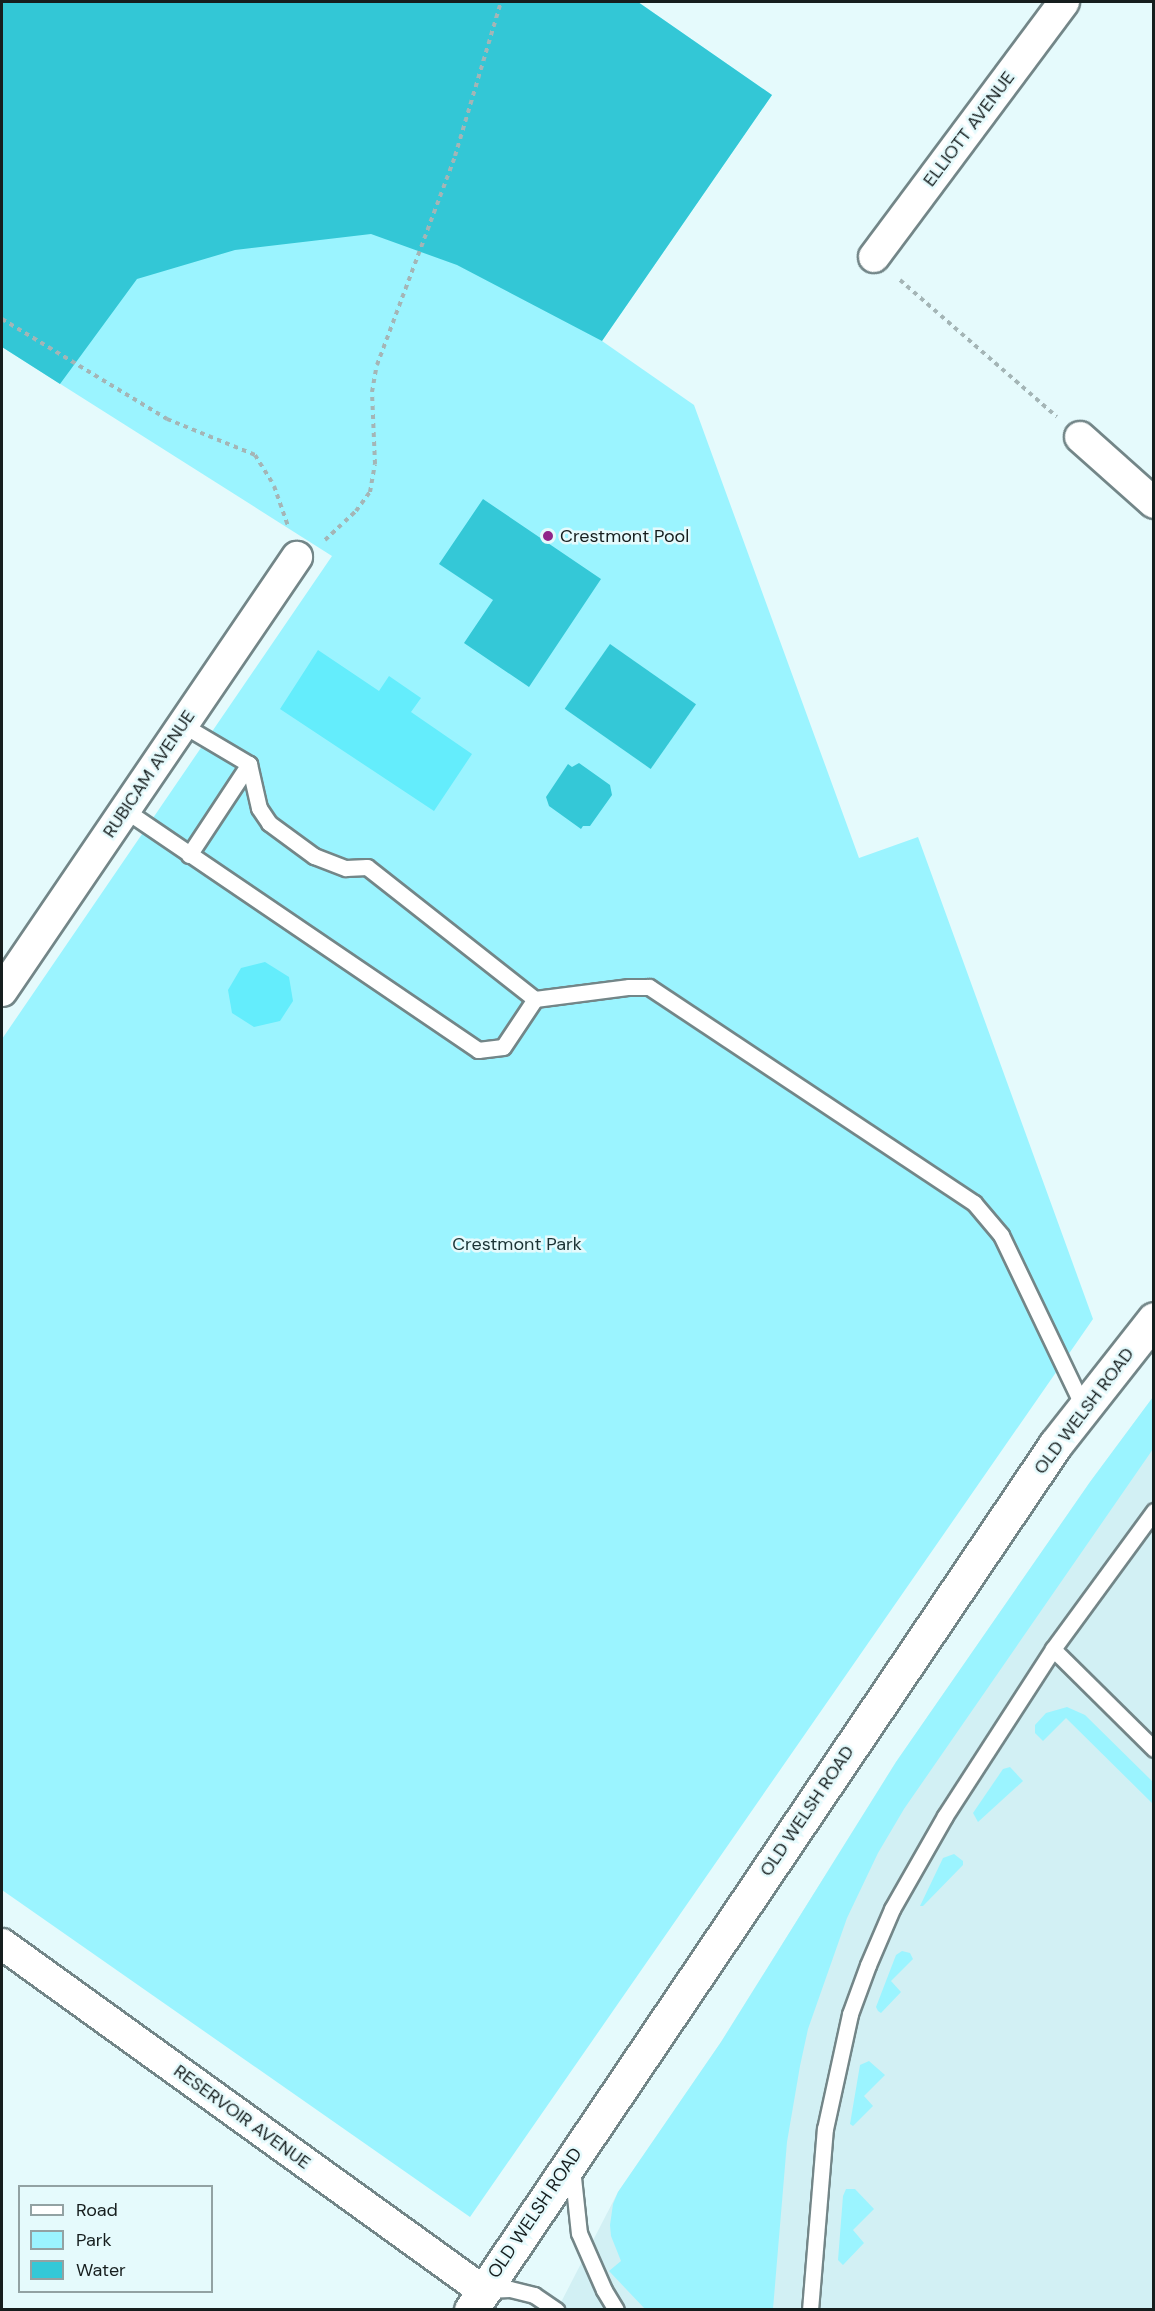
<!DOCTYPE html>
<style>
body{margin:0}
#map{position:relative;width:1155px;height:2311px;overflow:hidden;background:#e5fafc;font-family:"DM Sans",sans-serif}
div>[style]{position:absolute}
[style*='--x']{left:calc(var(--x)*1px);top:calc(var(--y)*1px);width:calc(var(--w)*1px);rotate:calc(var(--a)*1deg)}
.built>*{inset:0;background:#d2f0f4}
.green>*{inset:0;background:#9bf4ff}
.forest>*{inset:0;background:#33c7d6}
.water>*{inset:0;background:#34c8d7;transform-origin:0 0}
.building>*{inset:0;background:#64edfc}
.path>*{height:4px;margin-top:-2px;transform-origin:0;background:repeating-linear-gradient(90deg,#a4b5b6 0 4.5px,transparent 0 9px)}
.roads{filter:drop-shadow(2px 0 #738688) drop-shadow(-2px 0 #738688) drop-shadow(0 2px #738688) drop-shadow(0 -2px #738688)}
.lane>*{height:15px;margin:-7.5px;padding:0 7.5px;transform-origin:7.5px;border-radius:7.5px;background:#fff}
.street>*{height:30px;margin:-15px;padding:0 15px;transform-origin:15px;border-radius:15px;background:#fff}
.secondary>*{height:33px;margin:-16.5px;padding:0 16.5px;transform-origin:16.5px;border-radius:16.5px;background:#fff}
.dots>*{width:16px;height:16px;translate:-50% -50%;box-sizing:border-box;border:3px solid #e5fafc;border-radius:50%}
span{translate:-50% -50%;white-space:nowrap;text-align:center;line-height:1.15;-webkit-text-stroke:5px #e5fafc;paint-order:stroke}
.street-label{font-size:18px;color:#161e1e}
.poi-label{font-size:18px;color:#161e1e}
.left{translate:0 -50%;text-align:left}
.park-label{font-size:18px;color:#1a3234}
.frame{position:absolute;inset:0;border:3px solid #161e1e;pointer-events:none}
.legend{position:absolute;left:18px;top:2185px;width:195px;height:108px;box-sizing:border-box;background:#e5fafc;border:2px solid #92a2a3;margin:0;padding:8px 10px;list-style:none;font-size:18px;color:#161e1e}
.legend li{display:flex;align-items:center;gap:12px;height:30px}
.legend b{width:30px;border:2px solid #92a2a3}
</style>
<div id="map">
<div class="built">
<div style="clip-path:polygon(1153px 1397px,1153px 2309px,557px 2310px,618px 2192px,721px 2042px,896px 1762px,1090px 1482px)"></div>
</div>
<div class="green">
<div style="clip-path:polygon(2px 2px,638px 2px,772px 95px,602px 341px,694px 405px,859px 858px,918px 837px,1093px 1319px,470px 2217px,2px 1890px,2px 1039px,332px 556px,2px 347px)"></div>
<div style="clip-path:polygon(1153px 1397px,1153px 1449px,904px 1809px,878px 1853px,847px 1918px,808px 2029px,800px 2066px,787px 2142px,773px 2309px,645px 2309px,609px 2271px,621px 2261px,611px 2236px,610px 2225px,613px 2204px,618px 2192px,721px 2042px,896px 1762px,1090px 1482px)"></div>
<div style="clip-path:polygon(1067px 1707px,1085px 1715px,1153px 1782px,1153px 1804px,1066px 1718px,1043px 1741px,1035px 1733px,1035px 1725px,1046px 1713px)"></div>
<div style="clip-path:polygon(1010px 1767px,1023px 1781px,978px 1822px,973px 1813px,1003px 1769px)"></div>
<div style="clip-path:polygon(954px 1854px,963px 1861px,963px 1865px,923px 1906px,920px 1906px,943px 1858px)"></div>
<div style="clip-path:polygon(902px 1951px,910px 1953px,913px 1959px,891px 1981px,901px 1992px,881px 2013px,878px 2011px,876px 2007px,896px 1955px)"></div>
<div style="clip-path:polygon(869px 2061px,885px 2075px,864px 2096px,873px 2106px,853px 2126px,850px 2124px,860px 2065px)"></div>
<div style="clip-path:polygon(846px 2189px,855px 2189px,874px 2209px,853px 2230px,864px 2243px,843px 2265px,838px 2260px,843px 2196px)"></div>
</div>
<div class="forest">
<div style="clip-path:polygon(2px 2px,638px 2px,772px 95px,602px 341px,457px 265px,371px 234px,235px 250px,137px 279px,60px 384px,2px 347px)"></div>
</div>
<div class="water">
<div style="clip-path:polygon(483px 499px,601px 579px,529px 687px,464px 643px,493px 600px,439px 564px)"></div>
<div style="left:610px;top:644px;width:105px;height:79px;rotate:35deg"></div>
<div style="clip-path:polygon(579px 763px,610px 785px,612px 795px,590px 826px,583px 826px,581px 829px,549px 806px,546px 797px,568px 764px,572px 767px)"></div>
</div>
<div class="building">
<div style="clip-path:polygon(318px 650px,379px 691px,389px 676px,421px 698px,411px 712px,472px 754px,434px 811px,280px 709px)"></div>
<div style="clip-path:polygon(265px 962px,289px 977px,293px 1001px,280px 1021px,254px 1027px,232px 1013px,228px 990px,241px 968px)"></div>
</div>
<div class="path">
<div style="--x:900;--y:280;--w:208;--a:41.1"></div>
<div style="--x:2;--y:319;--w:193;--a:31.2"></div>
<div style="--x:167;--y:419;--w:95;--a:22.2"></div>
<div style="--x:255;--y:455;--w:36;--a:58"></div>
<div style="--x:274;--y:486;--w:42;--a:70.7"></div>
<div style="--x:325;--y:540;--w:42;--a:-43.1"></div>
<div style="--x:356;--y:511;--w:24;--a:-54"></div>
<div style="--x:370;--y:492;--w:28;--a:-80"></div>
<div style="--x:375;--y:464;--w:72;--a:-92.4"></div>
<div style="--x:372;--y:392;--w:27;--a:-80"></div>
<div style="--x:377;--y:365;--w:223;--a:-69.5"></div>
<div style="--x:455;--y:156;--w:161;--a:-73.4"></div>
</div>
<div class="roads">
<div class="lane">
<div style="--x:183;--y:725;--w:77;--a:30.6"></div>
<div style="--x:249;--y:764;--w:45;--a:77.2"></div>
<div style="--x:259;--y:808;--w:18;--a:56"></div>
<div style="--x:269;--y:823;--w:56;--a:36.3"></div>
<div style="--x:314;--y:856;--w:34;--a:21"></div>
<div style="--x:346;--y:868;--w:21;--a:-3"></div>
<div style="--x:367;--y:867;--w:214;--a:38.2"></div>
<div style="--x:535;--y:999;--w:95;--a:-7.3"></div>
<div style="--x:629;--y:987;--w:20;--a:0"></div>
<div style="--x:649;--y:987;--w:390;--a:33.6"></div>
<div style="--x:974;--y:1203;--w:42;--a:49.8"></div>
<div style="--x:1001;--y:1235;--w:192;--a:64.4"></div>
<div style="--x:125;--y:810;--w:427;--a:34.2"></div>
<div style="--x:478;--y:1050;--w:25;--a:-7"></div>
<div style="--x:503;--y:1047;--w:58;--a:-56.3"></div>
<div style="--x:189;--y:855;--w:109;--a:-56.6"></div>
<div style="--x:1053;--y:1649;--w:142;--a:44.7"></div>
<div style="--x:572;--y:2168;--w:65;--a:83.9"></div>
<div style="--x:579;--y:2233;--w:62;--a:66.3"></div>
<div style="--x:604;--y:2290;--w:23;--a:59"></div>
<div style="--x:485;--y:2290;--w:25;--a:-2"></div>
<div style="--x:510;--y:2289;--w:25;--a:14"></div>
<div style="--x:534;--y:2295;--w:27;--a:34"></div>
<div style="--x:810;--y:2310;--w:182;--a:-85.3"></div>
<div style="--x:825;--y:2129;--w:118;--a:-77.7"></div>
<div style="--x:850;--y:2014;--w:52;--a:-69.8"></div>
<div style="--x:868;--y:1965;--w:61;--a:-66.8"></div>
<div style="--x:892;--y:1909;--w:107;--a:-60.3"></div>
<div style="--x:945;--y:1816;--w:199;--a:-57.1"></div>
<div style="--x:1053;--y:1649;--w:171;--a:-53.8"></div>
</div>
<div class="street">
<div style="--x:874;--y:257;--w:318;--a:-53.3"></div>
<div style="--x:1080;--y:437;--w:99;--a:41.7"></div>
<div style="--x:2;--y:991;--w:525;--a:-55.8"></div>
<div style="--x:2;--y:1944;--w:592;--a:35.79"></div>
</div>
<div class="secondary">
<div style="--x:471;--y:2310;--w:1044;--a:-55.97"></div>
<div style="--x:1055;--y:1445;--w:160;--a:-51.8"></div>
</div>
</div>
<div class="dots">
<div style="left:548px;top:536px;background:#90268a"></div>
</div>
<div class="street-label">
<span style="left:969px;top:129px;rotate:-53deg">ELLIOTT AVENUE</span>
<span style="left:149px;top:774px;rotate:-56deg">RUBICAM AVENUE</span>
<span style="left:1084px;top:1411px;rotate:-53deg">OLD WELSH ROAD</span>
<span style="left:807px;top:1811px;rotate:-56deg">OLD WELSH ROAD</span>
<span style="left:242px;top:2117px;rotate:36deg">RESERVOIR AVENUE</span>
<span style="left:535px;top:2213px;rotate:-56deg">OLD WELSH ROAD</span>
</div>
<div class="poi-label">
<span class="left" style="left:560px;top:536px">Crestmont Pool</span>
</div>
<div class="park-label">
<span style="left:517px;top:1244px">Crestmont Park</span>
</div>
<div class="frame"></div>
<ul class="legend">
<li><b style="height:8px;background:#fff"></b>Road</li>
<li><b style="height:16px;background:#9bf4ff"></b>Park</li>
<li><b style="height:16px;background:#34c8d7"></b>Water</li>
</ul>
</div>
